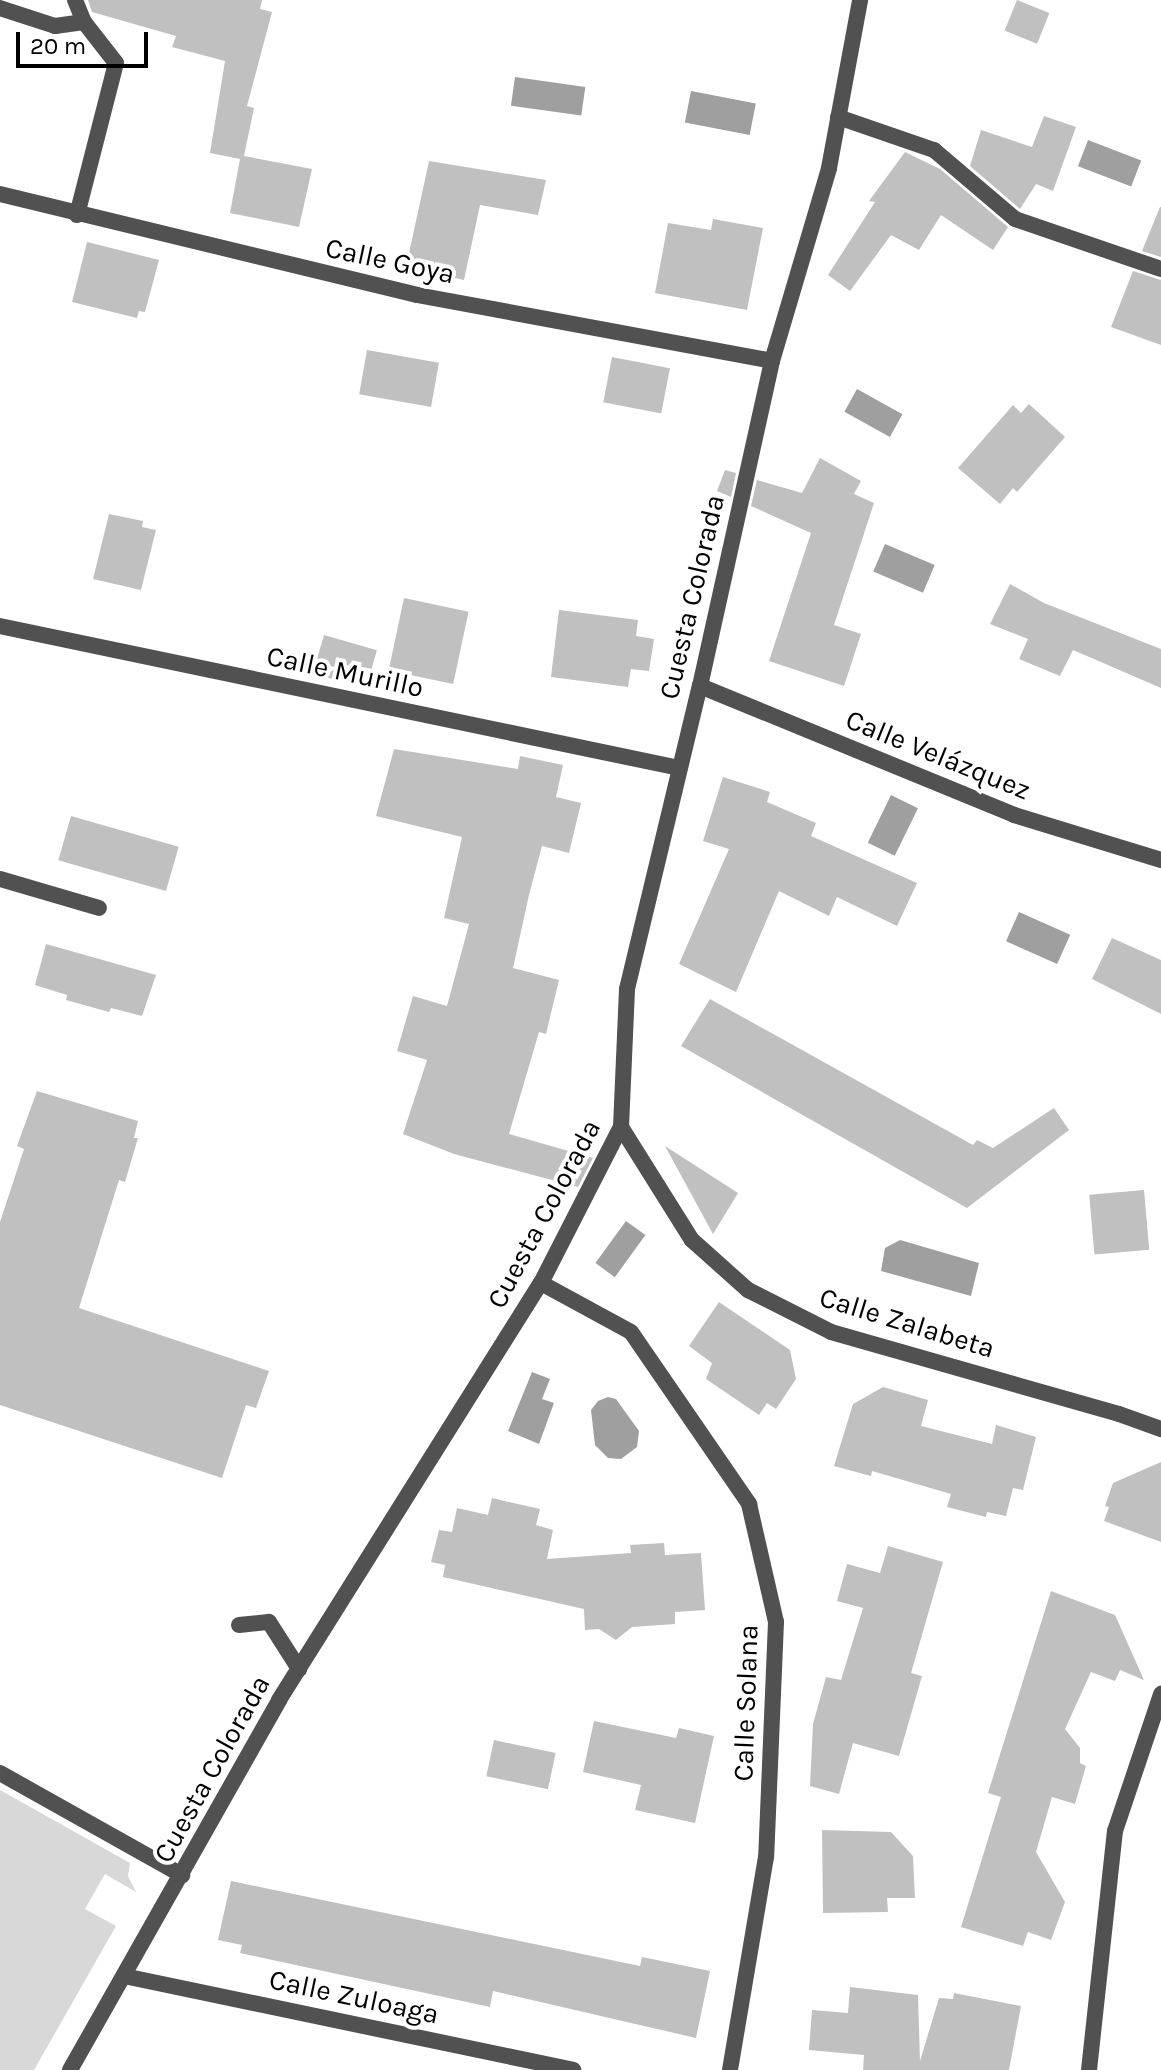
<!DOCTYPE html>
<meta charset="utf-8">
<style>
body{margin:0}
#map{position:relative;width:1161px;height:2070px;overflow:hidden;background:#fff;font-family:Karla,sans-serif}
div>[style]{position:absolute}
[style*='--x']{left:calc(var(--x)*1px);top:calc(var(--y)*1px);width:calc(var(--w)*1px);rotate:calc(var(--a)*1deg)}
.green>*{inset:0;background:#d8d8d8}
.water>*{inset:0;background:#9f9f9f;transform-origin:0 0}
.building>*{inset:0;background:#c0c0c0;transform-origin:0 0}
.service>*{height:16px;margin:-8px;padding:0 8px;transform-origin:8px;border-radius:8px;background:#515151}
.pedestrian>*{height:16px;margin:-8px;padding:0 8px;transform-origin:8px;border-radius:8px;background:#515151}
.minor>*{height:16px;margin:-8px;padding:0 8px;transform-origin:8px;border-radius:8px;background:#515151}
span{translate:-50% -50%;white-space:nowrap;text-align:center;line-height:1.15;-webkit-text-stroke:8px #fff;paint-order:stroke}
.street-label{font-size:28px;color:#000}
.scale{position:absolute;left:16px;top:32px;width:132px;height:36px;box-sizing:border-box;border:4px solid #000;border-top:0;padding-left:10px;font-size:24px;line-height:28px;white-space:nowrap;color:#000;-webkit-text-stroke:6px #fff;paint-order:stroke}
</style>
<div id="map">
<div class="green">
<div style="clip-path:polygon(0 1790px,130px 1863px,128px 1876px,136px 1892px,105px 1874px,85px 1909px,116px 1926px,34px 2070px,0 2070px)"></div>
</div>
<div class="water">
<div style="left:515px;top:77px;width:71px;height:29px;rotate:8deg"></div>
<div style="left:691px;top:91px;width:66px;height:32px;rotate:11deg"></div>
<div style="left:1088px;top:140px;width:57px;height:28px;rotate:21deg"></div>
<div style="left:857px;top:389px;width:52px;height:26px;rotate:29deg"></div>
<div style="left:885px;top:544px;width:54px;height:30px;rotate:23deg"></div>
<div style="left:891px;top:795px;width:30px;height:53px;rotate:26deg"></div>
<div style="left:1019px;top:912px;width:56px;height:32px;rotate:24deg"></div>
<div style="left:626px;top:1221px;width:24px;height:52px;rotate:36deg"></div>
<div style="clip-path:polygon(900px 1240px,979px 1263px,971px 1296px,881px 1271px,885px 1248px)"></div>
<div style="clip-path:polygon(532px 1372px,550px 1379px,542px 1399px,554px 1403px,539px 1444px,508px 1431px)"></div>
<div style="clip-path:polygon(608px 1397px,616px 1399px,639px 1431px,637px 1447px,621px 1459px,608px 1458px,595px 1445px,591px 1410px,598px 1401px)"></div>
</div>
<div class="building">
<div style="clip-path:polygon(88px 0,262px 0,260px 9px,272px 12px,247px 106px,254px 108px,244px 156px,312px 169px,299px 227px,230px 213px,240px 159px,210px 153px,225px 61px,172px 47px,176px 36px,92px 12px)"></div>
<div style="left:1017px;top:0;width:35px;height:33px;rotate:22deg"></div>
<div style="clip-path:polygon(1044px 116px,1076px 127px,1053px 191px,1036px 184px,1020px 209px,970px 166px,981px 130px,1032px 147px)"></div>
<div style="clip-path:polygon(905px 152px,940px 169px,1008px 227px,993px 250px,941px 215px,919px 250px,891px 235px,850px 291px,828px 275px,875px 202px,869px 201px)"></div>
<div style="clip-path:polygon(429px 161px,546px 180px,538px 215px,480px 205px,464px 280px,406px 267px)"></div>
<div style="clip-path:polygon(1160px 207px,1161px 207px,1161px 257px,1142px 251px)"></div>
<div style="clip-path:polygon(713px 219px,763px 228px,747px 310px,655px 293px,668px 223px,711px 230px)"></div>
<div style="clip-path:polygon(87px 242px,159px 260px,145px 312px,139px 311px,137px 318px,72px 302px)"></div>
<div style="clip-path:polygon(1133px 271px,1161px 280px,1161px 345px,1111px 327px)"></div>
<div style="left:367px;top:350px;width:73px;height:45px;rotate:10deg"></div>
<div style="left:612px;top:357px;width:59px;height:46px;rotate:11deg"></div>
<div style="clip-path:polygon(1029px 404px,1065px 437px,1017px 492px,1013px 488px,1000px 504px,958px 468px,1013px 405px,1021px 413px)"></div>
<div style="clip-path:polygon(820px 458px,861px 481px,854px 494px,874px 503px,834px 625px,861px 634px,844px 686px,769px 661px,811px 533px,751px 506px,757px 480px,802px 493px)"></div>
<div style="clip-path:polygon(725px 470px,736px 473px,731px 497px,717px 491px)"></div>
<div style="clip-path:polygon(109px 514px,143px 521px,142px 527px,156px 530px,141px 590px,93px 579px)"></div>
<div style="clip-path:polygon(1010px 584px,1044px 603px,1161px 649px,1161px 688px,1073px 650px,1060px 676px,1019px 659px,1028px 639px,990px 624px)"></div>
<div style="left:404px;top:598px;width:66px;height:74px;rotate:12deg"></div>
<div style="clip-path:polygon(559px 610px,638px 620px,636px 636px,654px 639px,649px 671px,631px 669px,628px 687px,551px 677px)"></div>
<div style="left:324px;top:635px;width:55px;height:40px;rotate:16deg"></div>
<div style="clip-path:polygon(394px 749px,518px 769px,520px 756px,563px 765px,556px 797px,581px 803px,569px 853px,542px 846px,529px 895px,513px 968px,559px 980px,546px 1034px,539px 1032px,509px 1134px,593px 1158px,578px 1187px,454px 1154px,403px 1134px,427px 1060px,397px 1051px,413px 996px,447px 1006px,469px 924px,444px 918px,462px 837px,376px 816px)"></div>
<div style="clip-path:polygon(723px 777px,770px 792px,767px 802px,816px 823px,811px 836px,917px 883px,897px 926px,837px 897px,829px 916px,779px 891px,736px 992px,679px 964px,729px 849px,703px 841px)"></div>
<div style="left:71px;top:816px;width:112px;height:46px;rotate:16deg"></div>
<div style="clip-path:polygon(1112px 938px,1161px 960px,1161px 1014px,1092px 979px)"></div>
<div style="clip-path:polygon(46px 944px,156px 975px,142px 1016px,111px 1008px,109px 1012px,66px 1000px,67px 995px,35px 985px)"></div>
<div style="clip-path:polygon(710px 999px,973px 1145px,977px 1140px,993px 1148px,1054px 1108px,1069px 1130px,967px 1208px,681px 1046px)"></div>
<div style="clip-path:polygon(37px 1091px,138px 1121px,134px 1138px,138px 1138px,125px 1182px,119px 1180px,79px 1308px,269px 1371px,256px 1408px,246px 1405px,222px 1478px,0 1405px,0 1222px,24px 1149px,17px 1146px)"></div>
<div style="clip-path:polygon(665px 1146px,738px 1193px,713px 1234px)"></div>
<div style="left:1144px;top:1190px;width:60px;height:55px;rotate:85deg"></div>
<div style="clip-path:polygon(719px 1302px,790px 1350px,796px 1379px,776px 1409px,767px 1403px,759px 1415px,706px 1379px,712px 1363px,689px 1346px)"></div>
<div style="clip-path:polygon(883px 1387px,928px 1400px,921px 1426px,992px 1444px,996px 1425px,1036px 1437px,1023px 1490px,1013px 1488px,1006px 1516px,987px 1512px,986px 1517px,947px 1507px,951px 1494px,872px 1471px,871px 1476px,834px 1466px,853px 1404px)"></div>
<div style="clip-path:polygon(1161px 1462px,1161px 1542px,1104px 1521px,1109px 1507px,1105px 1506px,1113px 1483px)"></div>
<div style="clip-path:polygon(492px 1498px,540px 1509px,536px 1525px,553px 1530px,547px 1559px,631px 1553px,630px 1545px,664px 1543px,665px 1555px,701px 1553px,705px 1610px,675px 1612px,675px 1624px,632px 1627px,616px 1640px,599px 1629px,585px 1630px,584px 1609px,443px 1577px,445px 1565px,431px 1562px,439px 1530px,452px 1532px,457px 1508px,488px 1515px)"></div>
<div style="clip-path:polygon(888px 1546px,943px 1562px,911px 1673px,922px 1676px,899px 1756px,853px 1743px,839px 1794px,810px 1786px,813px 1724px,826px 1677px,841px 1680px,863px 1608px,837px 1601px,847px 1564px,880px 1573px)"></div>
<div style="clip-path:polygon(1051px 1591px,1115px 1615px,1144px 1680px,1120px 1670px,1115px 1681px,1091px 1672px,1065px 1729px,1080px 1748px,1080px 1763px,1086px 1766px,1075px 1804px,1052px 1797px,1036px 1852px,1065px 1902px,1051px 1940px,1028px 1932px,1023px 1946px,961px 1927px,1001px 1797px,988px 1793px)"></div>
<div style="clip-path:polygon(594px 1721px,676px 1738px,679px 1728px,714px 1736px,695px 1823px,635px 1810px,641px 1785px,583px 1772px)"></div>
<div style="left:494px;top:1740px;width:63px;height:37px;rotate:12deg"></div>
<div style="clip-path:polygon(822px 1830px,891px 1832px,913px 1856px,915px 1898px,887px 1898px,888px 1912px,823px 1913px)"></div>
<div style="clip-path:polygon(231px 1881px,640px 1966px,642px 1957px,710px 1971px,696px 2038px,493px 1991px,490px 2007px,240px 1953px,242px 1945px,218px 1940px)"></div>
<div style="clip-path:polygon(850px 1987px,918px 1995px,920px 2061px,939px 1998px,953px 1999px,954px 1993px,1021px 2006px,1009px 2070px,863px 2070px,864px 2055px,809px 2050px,812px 2010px,848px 2013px)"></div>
</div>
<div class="service">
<div style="--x:239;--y:1625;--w:30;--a:-6"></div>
<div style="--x:269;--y:1622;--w:56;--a:57.4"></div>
</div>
<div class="pedestrian">
<div style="--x:838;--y:117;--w:102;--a:19"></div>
<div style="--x:934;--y:150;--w:106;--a:40.4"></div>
<div style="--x:1015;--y:219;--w:154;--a:18.9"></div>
</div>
<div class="minor">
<div style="--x:75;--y:0;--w:24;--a:68"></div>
<div style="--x:84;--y:22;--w:52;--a:52"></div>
<div style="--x:116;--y:63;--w:157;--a:104.4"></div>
<div style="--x:0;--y:8;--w:58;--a:18.1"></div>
<div style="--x:55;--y:26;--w:29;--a:-8"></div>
<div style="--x:0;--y:194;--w:429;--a:13.6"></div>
<div style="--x:417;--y:295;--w:361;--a:10.5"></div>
<div style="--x:0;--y:626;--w:694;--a:11.81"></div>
<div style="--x:700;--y:686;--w:339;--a:22.3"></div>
<div style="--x:1014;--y:815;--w:154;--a:17"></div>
<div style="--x:0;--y:879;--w:103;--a:16.3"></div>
<div style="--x:621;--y:1127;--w:133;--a:57.9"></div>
<div style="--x:692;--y:1240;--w:75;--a:41.8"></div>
<div style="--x:748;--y:1290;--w:93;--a:26.8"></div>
<div style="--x:831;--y:1332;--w:299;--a:15.9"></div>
<div style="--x:1119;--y:1414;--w:45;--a:19.7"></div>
<div style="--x:541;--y:1283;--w:102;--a:28.6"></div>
<div style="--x:631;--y:1332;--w:209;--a:55.5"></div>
<div style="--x:749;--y:1504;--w:121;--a:77.1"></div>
<div style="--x:776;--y:1622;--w:235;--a:92.4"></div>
<div style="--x:766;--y:1857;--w:216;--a:99.6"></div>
<div style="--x:0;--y:1773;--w:209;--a:29.3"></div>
<div style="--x:124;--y:1976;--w:459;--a:11.8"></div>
<div style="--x:70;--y:2070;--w:425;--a:-60.5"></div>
<div style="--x:279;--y:1700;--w:492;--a:-57.9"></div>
<div style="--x:541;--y:1283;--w:175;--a:-62.9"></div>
<div style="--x:621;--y:1127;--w:138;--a:-87.5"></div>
<div style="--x:627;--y:989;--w:312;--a:-76.5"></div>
<div style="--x:700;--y:686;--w:333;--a:-77.5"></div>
<div style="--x:772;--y:361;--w:201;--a:-73.5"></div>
<div style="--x:829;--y:168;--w:171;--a:-79.5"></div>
<div style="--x:1089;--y:2070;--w:240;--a:-83.8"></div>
<div style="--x:1115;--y:1831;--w:145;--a:-71.4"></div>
</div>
<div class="street-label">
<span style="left:390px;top:261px;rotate:12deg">Calle Goya</span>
<span style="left:692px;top:597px;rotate:-77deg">Cuesta Colorada</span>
<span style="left:345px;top:672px;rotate:12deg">Calle Murillo</span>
<span style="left:938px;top:755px;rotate:22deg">Calle Velázquez</span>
<span style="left:544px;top:1214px;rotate:-62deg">Cuesta Colorada</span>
<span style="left:907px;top:1323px;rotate:17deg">Calle Zalabeta</span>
<span style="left:746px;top:1703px;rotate:-88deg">Calle Solana</span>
<span style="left:212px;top:1769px;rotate:-61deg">Cuesta Colorada</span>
<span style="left:354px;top:1997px;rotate:12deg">Calle Zuloaga</span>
</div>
<div class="scale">20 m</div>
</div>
